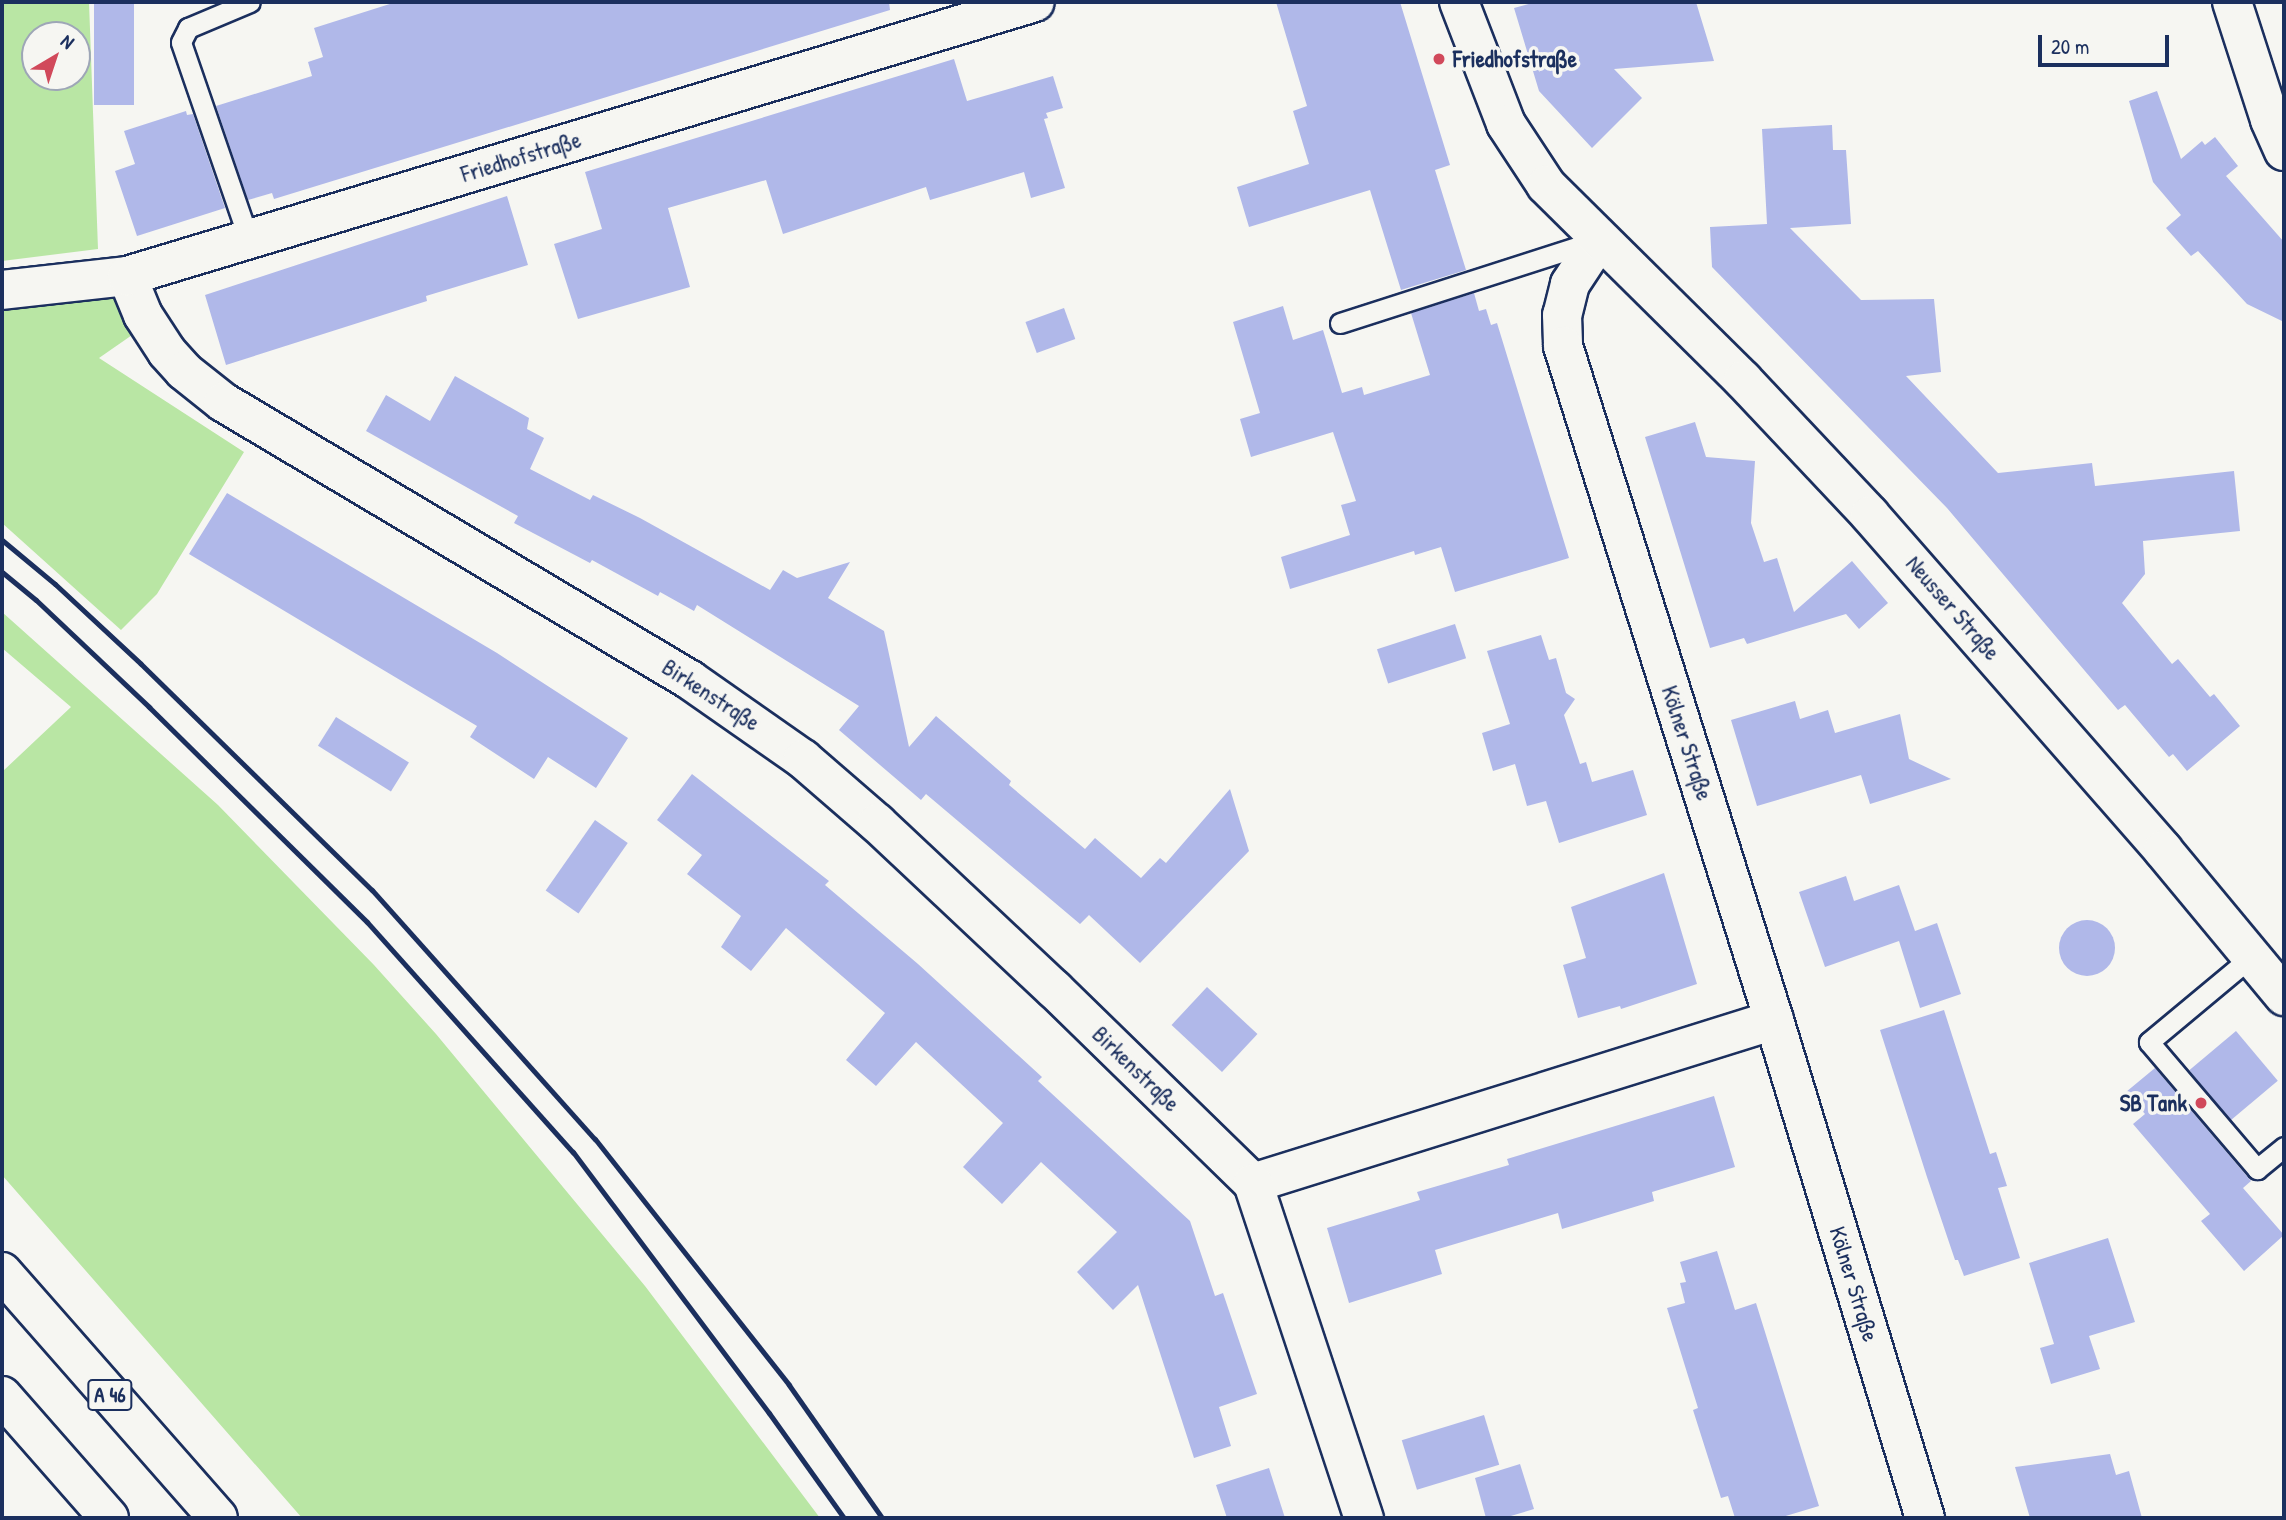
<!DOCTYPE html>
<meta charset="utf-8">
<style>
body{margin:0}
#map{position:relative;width:2286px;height:1520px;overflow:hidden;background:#f6f6f2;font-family:"Patrick Hand",sans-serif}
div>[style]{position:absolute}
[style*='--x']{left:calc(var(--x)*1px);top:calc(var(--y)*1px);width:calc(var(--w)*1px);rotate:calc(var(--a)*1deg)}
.green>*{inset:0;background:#b9e6a4}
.building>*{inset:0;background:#b0b8e9;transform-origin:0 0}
.round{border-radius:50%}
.roads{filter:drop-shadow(2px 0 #1b2f5e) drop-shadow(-2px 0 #1b2f5e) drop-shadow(0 2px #1b2f5e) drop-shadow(0 -2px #1b2f5e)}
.lane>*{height:19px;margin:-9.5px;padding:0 9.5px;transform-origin:9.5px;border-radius:9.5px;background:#f6f6f2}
.street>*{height:38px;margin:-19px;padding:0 19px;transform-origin:19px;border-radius:19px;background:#f6f6f2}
.secondary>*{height:38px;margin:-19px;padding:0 19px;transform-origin:19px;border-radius:19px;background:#f6f6f2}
.highway>*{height:38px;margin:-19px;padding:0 19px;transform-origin:19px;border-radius:19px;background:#f6f6f2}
.rail>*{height:5px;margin:-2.5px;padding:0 2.5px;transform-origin:2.5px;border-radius:2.5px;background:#1b2f5e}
.dots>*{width:19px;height:19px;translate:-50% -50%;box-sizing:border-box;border:4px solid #f6f6f2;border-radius:50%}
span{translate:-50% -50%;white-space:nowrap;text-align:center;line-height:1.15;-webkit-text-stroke:7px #f6f6f2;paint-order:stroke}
.shield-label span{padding:2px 5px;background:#f6f6f2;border:2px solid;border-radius:5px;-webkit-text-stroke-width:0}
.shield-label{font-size:21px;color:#1b2f5e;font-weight:700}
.poi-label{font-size:23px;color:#1b2f5e;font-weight:700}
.left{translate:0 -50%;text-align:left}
.right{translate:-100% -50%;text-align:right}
.street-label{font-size:23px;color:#1b2f5e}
.frame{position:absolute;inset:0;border:4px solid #1b2f5e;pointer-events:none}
.north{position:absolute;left:21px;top:21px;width:70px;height:70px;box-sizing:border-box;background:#f6f6f2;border:2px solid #9ea6b7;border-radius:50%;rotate:39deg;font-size:19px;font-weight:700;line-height:28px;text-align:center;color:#1b2f5e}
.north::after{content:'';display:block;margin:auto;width:24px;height:32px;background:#d1495b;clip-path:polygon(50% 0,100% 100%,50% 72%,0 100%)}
.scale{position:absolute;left:2038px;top:35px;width:131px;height:32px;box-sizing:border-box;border:4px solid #1b2f5e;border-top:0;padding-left:9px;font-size:21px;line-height:24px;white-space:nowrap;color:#1b2f5e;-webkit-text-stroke:5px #f6f6f2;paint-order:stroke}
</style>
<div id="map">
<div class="green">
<div style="clip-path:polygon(evenodd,2px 2px,89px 2px,98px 249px,2px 261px,2px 2px,77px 35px,77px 77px,35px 77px,35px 35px,77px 35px)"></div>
<div style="clip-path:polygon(114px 283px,135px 333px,99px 358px,244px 452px,157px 594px,121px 630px,2px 523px,2px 296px)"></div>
<div style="clip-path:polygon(2px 612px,218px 805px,374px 965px,436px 1034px,645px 1286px,820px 1518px,302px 1518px,2px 1175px,2px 772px,71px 707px,2px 648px)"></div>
</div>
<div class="building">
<div style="left:94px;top:2px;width:40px;height:103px"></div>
<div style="clip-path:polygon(396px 2px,889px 2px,890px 10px,274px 199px,272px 193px,248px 200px,216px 106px,312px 76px,308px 62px,323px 57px,314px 28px)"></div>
<div style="clip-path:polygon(1276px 2px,1400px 2px,1450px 165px,1435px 170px,1466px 270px,1401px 290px,1370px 190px,1249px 227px,1237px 187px,1309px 164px,1293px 111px,1307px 106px)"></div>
<div style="clip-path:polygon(1536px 2px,1696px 2px,1714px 61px,1614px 69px,1642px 98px,1592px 148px,1539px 91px,1514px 8px)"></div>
<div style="clip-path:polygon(954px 59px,967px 101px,1053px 76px,1063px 108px,1046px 113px,1048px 118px,1044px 119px,1065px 188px,1031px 198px,1024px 172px,930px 200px,926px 187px,783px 234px,766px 180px,668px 208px,690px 287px,578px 319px,554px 244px,602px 229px,585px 172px)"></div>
<div style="clip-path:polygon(2157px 91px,2181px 159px,2202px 141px,2205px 145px,2215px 137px,2238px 166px,2226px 176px,2284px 242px,2284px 322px,2247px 304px,2198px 251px,2191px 256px,2166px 228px,2181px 215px,2153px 182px,2129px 101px)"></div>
<div style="clip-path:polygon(186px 111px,187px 115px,193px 114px,225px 208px,137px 236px,115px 171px,135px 164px,124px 131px)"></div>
<div style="clip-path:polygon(1832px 125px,1833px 150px,1846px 150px,1851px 224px,1790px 228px,1861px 300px,1934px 299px,1941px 372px,1906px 376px,1998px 473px,2092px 463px,2095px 486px,2234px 471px,2240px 531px,2143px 541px,2145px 574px,2122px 603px,2172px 664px,2178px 659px,2210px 697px,2214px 694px,2240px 726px,2187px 771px,2173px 754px,2169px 757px,2125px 705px,2118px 710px,1947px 508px,1712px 267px,1710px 227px,1767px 224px,1762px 129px)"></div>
<div style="clip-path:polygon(507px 196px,528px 265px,426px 296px,427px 301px,226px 365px,205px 295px)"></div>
<div style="clip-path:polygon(1474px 293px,1479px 311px,1486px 309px,1491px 325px,1497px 323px,1569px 558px,1455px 592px,1441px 547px,1415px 555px,1414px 551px,1290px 589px,1281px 557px,1350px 535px,1341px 505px,1356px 501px,1333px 432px,1251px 457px,1240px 419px,1260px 413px,1233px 322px,1283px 306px,1293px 340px,1323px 330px,1342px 393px,1362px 387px,1364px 395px,1430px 375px,1411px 313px)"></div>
<div style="left:1064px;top:308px;width:33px;height:41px;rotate:70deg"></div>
<div style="clip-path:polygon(455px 376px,529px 418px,527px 429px,544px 438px,530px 469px,590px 500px,593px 495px,640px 518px,770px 590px,783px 570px,797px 578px,850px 562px,828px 598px,884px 631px,909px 747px,936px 716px,1011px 781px,1009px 785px,1085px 849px,1095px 838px,1141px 878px,1160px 858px,1166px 863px,1230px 789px,1249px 851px,1140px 963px,1089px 915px,1080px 924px,926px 794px,921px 800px,839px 730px,859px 706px,697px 605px,694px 611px,660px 592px,658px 596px,592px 560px,590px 563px,514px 523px,518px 516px,366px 431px,386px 395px,430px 421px)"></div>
<div style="clip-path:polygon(1695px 422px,1706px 457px,1755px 461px,1751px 523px,1764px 562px,1777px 558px,1794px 612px,1852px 561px,1888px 603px,1859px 629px,1846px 614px,1747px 644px,1744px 638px,1710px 648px,1645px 437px)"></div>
<div style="clip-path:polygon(227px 493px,497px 653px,628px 738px,596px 788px,548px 757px,534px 779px,470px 737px,477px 726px,189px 554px)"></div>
<div style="left:1455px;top:624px;width:36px;height:82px;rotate:72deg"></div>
<div style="clip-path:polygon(1541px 635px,1549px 660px,1556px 658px,1566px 693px,1575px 699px,1564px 715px,1580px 764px,1586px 762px,1592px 782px,1633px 770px,1647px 815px,1559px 843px,1546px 801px,1527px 806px,1515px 764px,1493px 771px,1482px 733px,1510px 724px,1487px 651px)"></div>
<div style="clip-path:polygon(1795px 701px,1800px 719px,1828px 710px,1835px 733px,1900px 714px,1909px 759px,1951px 779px,1870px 804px,1861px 775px,1757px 806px,1731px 720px)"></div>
<div style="left:336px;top:717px;width:86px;height:34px;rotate:32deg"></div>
<div style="clip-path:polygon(692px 774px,829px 881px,825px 885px,918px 964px,1042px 1077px,1038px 1081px,1190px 1221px,1215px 1296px,1223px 1293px,1257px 1394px,1219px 1407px,1231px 1446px,1194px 1458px,1138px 1285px,1113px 1310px,1077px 1272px,1117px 1232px,1041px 1162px,1002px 1204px,963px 1167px,1003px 1123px,916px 1042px,876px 1086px,846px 1060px,885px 1013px,786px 928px,751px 971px,721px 947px,741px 916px,687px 874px,702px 855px,657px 820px)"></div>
<div style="left:595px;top:820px;width:40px;height:86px;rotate:35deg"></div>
<div style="clip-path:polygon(1664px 873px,1697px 984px,1621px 1009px,1620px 1006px,1578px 1018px,1563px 965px,1586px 958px,1571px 907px)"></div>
<div style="clip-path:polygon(1846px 876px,1854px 901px,1899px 885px,1915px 931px,1937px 923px,1961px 994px,1920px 1008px,1899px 941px,1825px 967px,1799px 892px)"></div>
<div class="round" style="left:2059px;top:920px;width:56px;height:56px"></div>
<div style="left:1207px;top:987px;width:69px;height:52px;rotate:43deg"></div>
<div style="clip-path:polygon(1944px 1010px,1990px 1154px,1996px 1152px,2007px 1186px,1998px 1188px,2020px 1258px,1964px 1276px,1958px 1260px,1955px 1260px,1927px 1177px,1880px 1030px)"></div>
<div style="left:2236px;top:1031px;width:65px;height:61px;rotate:50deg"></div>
<div style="clip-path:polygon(2155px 1068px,2251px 1181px,2243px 1188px,2284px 1235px,2244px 1271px,2201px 1221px,2210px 1214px,2133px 1124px,2145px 1114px,2126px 1092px)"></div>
<div style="clip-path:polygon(1714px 1096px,1735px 1167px,1652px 1192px,1654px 1201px,1562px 1229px,1558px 1213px,1435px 1250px,1442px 1274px,1349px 1303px,1327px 1228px,1420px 1200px,1417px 1192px,1509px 1165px,1507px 1159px)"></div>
<div style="clip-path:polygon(2108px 1238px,2135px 1322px,2089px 1336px,2100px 1369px,2051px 1384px,2040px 1348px,2054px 1344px,2029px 1263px)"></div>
<div style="clip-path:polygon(1717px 1251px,1735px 1310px,1756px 1303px,1819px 1506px,1779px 1518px,1735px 1518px,1728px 1496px,1721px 1498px,1693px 1410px,1698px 1408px,1667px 1308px,1685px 1303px,1680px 1283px,1686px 1282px,1680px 1262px)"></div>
<div style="left:1484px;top:1415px;width:52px;height:86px;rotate:73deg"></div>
<div style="clip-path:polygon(2110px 1454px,2116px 1475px,2129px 1471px,2142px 1518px,2030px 1518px,2015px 1467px)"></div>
<div style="clip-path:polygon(1520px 1464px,1534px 1509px,1504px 1518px,1486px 1518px,1475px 1478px)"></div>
<div style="clip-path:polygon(1269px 1468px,1285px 1518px,1227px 1518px,1216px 1485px)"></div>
</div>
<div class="roads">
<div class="lane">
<div style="--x:249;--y:240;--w:209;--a:-109"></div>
<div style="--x:181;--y:42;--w:16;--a:-63"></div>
<div style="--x:188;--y:28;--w:67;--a:-22.8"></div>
<div style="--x:1340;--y:323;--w:268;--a:-17.8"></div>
<div style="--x:2251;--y:957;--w:133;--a:140.2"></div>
<div style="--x:2149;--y:1042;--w:167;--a:49.6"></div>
<div style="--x:2257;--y:1169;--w:35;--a:-39"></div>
</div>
<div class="street">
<div style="--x:2232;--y:2;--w:124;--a:72.1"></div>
<div style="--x:2270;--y:120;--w:34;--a:66"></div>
<div style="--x:1599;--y:240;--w:53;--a:123.4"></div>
<div style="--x:1570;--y:284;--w:32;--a:104"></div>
<div style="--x:1562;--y:315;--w:31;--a:88"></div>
<div style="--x:1563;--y:346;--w:706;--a:72.62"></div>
<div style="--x:1774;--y:1020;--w:520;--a:73.13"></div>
<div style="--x:127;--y:276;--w:42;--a:67.7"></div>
<div style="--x:143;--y:315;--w:44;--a:57"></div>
<div style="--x:167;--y:352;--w:25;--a:48"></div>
<div style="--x:184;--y:371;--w:50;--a:38.5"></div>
<div style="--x:223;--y:402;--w:543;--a:30.76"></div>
<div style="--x:690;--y:680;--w:138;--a:35"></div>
<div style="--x:803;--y:759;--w:98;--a:40.9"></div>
<div style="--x:877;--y:823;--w:243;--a:43.2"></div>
<div style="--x:1054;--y:989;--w:278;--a:44.3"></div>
<div style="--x:1253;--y:1183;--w:546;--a:-17.37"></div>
<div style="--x:2;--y:290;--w:126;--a:-6.4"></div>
<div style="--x:127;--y:276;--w:948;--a:-16.79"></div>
<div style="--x:1253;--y:1183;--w:353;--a:71.7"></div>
</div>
<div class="secondary">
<div style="--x:1459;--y:2;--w:131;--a:68.9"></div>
<div style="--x:1506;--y:124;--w:73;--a:56.7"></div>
<div style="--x:1546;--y:185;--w:277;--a:44.7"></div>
<div style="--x:1743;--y:380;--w:185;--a:46.7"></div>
<div style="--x:1870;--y:515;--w:445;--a:48.8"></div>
<div style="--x:2163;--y:850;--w:190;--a:50.3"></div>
</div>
<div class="highway">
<div style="--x:2;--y:1272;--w:327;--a:48.7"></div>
<div style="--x:2;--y:1396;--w:162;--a:48.7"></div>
</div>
</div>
<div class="rail">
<div style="--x:2;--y:540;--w:69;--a:39.7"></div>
<div style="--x:55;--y:584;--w:117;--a:42.9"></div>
<div style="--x:141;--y:664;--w:323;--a:44.4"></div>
<div style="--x:372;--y:890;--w:334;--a:48.2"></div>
<div style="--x:595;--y:1139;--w:313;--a:51.7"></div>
<div style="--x:789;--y:1385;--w:162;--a:55"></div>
<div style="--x:2;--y:572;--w:44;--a:39.5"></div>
<div style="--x:36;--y:600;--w:156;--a:43.4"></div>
<div style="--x:149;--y:707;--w:306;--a:44.6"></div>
<div style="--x:367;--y:922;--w:309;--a:48.2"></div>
<div style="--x:573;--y:1152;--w:326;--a:53.1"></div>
<div style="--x:769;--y:1413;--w:129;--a:54.5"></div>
</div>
<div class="dots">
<div style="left:1439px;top:59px;background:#d1495b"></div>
<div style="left:2201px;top:1103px;background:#d1495b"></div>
</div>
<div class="shield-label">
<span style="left:110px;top:1395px">A 46</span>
</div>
<div class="poi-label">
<span class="left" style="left:1453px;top:59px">Friedhofstraße</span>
<span class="right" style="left:2187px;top:1103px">SB Tank</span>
</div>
<div class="street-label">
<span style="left:521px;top:157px;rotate:-17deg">Friedhofstraße</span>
<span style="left:1953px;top:608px;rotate:49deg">Neusser Straße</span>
<span style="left:711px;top:695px;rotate:33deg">Birkenstraße</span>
<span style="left:1687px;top:743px;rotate:72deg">Kölner Straße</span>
<span style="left:1136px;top:1069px;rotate:44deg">Birkenstraße</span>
<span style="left:1854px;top:1284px;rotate:73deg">Kölner Straße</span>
</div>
<div class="frame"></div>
<div class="north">N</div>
<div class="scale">20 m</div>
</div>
